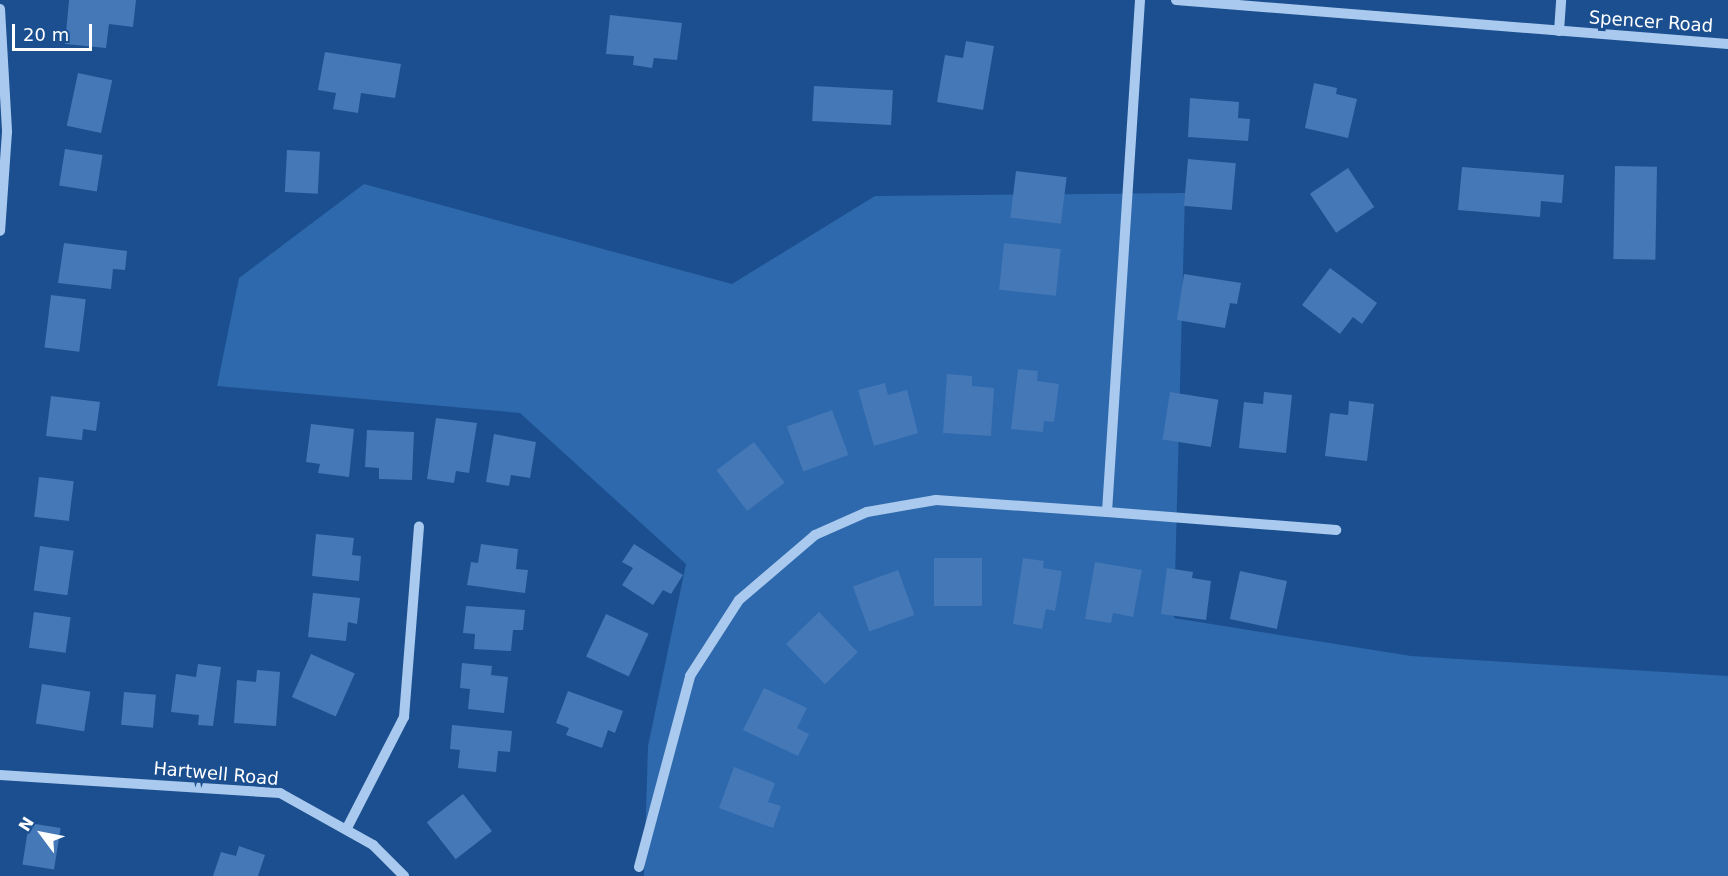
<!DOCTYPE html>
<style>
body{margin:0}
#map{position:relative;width:1728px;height:876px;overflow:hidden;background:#1b4f8f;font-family:"DejaVu Sans",sans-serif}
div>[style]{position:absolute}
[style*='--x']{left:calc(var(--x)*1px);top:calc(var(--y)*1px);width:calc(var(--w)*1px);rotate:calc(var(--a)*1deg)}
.green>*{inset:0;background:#2e69ad}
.building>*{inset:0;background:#4478b7;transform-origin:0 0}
.minor>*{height:10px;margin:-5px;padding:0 5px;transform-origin:5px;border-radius:5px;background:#a9c9ee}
span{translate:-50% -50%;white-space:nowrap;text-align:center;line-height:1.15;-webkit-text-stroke:6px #1b4f8f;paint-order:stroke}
.street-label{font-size:18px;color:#fff}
.north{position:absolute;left:12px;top:804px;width:60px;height:60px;-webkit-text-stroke:4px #1b4f8f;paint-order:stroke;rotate:302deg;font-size:16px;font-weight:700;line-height:24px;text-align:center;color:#fff}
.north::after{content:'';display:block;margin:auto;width:21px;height:27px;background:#fff;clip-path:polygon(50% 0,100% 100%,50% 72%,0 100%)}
.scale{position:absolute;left:12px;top:24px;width:80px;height:27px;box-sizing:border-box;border:3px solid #fff;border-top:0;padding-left:8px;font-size:18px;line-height:21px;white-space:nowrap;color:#fff;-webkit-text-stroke:4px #1b4f8f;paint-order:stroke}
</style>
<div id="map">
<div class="green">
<div style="clip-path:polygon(364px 184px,732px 284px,875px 196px,1185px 193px,1174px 618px,1411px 656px,1728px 676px,1728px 876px,644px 876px,648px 746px,686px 564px,520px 413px,217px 386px,239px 278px)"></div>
</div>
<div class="building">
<div style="clip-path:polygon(69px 0,136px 0,133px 27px,109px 24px,106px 48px,65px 44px)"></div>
<div style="clip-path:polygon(610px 15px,682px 23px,677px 60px,654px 58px,652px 68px,633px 65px,634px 56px,606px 54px)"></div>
<div style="clip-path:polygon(966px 41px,994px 46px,983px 110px,937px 102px,945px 55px,963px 58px)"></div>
<div style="clip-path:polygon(325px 52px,401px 64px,395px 98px,361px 93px,358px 113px,333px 109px,336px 93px,318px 90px)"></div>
<div style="left:78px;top:73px;width:35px;height:54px;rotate:12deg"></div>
<div style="clip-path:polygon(1314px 83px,1337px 88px,1336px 94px,1357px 99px,1348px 138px,1305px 128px)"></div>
<div style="left:814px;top:86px;width:79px;height:35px;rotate:3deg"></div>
<div style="clip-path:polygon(1190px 98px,1239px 102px,1238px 118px,1250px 119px,1248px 141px,1188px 137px)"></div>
<div style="left:65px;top:149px;width:38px;height:37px;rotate:9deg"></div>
<div style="left:287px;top:150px;width:33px;height:42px;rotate:3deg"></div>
<div style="left:1188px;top:159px;width:48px;height:47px;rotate:5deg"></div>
<div style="left:1615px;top:166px;width:42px;height:93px;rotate:1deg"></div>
<div style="clip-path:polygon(1462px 167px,1564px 175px,1562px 203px,1541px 201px,1540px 217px,1458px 210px)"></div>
<div style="left:1348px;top:168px;width:47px;height:46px;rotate:56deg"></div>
<div style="left:1016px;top:171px;width:51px;height:47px;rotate:7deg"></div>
<div style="clip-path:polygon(64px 243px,127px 251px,125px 270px,113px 269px,111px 289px,58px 283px)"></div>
<div style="left:1004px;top:243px;width:57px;height:47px;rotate:6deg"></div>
<div style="clip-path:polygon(1330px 268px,1377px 303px,1362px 324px,1353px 317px,1340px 334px,1302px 305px)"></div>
<div style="clip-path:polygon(1184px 274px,1241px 283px,1237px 304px,1230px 303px,1225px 328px,1177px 320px)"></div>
<div style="left:51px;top:295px;width:35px;height:53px;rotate:7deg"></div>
<div style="clip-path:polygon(1018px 369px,1038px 371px,1037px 381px,1059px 384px,1054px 422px,1044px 421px,1043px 432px,1011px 429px)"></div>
<div style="clip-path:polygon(947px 374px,972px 376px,972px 386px,994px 388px,991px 436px,943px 433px)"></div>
<div style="clip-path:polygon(885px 383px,888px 395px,907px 390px,918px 433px,874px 446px,858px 390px)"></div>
<div style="left:1170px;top:392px;width:49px;height:48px;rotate:9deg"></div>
<div style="clip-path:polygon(1264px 392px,1292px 395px,1286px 453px,1239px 448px,1244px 402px,1263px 404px)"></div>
<div style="clip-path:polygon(51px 396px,100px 402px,96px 431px,83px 429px,82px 440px,46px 436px)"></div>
<div style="clip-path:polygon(1349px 401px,1374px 404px,1367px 461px,1325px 456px,1330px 413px,1348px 415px)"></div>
<div style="left:832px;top:410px;width:48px;height:48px;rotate:70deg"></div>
<div style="clip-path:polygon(436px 418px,477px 423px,469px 473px,456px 471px,454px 483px,427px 479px)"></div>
<div style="clip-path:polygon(311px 424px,354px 429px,349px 477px,318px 473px,320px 464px,306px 462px)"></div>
<div style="clip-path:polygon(367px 430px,414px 432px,412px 480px,379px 479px,379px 468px,365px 467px)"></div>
<div style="clip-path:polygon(494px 434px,536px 442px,530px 478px,511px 475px,509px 486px,486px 482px)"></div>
<div style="left:754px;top:442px;width:51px;height:47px;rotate:53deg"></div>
<div style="left:39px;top:477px;width:35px;height:40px;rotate:7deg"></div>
<div style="clip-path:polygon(316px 534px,354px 538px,352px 555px,361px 556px,359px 581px,312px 576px)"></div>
<div style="clip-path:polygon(481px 544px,518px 549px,516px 569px,528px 570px,525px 593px,467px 585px,471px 562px,478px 563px)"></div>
<div style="clip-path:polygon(634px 544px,683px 575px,671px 594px,663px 590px,653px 605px,622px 585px,633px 568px,622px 562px)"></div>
<div style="left:40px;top:546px;width:34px;height:45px;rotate:8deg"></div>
<div style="left:934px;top:558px;width:48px;height:48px"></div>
<div style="clip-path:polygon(1023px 558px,1044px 561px,1043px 568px,1062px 571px,1055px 611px,1046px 609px,1042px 629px,1013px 624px)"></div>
<div style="clip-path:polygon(1095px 562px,1142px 570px,1133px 617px,1113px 613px,1111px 623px,1085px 619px)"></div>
<div style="clip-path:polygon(1167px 568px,1193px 572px,1192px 578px,1211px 581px,1206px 620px,1161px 614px)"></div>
<div style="left:898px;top:570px;width:48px;height:48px;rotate:70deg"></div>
<div style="left:1240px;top:571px;width:48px;height:49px;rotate:12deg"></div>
<div style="clip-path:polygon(313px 593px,360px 598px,357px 624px,348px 622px,346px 641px,308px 637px)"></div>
<div style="clip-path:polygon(466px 606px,525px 610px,523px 630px,513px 630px,511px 651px,474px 649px,475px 634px,463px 633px)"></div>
<div style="left:34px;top:612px;width:37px;height:36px;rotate:8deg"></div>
<div style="left:819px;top:612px;width:56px;height:46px;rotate:46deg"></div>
<div style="left:606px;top:614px;width:47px;height:47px;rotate:25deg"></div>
<div style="left:311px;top:654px;width:48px;height:47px;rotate:24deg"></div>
<div style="clip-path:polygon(462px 663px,492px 666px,491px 675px,508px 677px,504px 713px,468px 709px,470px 689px,460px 688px)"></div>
<div style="clip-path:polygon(198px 664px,221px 667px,213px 726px,198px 725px,199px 715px,171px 712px,176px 674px,196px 677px)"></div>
<div style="clip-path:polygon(257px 670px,280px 672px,276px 726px,234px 723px,237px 680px,256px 682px)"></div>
<div style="left:42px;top:684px;width:49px;height:40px;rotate:9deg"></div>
<div style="clip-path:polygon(764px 688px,807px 708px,797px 728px,809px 734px,798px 756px,743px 730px)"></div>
<div style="clip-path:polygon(568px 691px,623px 711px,615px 733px,608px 730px,602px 748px,566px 735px,569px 728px,556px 723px)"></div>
<div style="left:124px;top:692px;width:32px;height:33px;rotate:5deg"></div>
<div style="clip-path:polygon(452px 725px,512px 731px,510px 752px,498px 751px,496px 772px,458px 768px,460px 750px,450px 749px)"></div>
<div style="clip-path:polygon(734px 767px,775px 783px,768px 802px,781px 806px,773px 828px,719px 808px)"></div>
<div style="left:463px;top:794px;width:47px;height:46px;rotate:52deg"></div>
<div style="left:29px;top:823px;width:32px;height:42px;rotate:9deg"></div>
<div style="clip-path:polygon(239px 846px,265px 855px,258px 876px,213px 876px,221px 852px,236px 856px)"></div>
</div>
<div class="minor">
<div style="--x:1140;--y:0;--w:513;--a:93.69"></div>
<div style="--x:1107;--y:512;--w:230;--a:4.5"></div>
<div style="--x:1176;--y:0;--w:554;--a:4.56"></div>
<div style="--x:0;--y:9;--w:123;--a:86.7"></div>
<div style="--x:7;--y:132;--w:99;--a:94"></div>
<div style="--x:1559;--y:31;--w:31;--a:-86"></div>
<div style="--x:0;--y:775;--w:281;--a:3.7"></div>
<div style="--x:280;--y:793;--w:107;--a:29.2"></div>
<div style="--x:373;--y:845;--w:44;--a:45"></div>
<div style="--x:347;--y:828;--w:125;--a:-62.8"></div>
<div style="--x:404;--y:717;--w:191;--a:-85.5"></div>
<div style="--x:639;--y:867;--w:198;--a:-75"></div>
<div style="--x:690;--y:676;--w:90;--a:-57.2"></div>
<div style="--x:739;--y:600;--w:100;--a:-40.5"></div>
<div style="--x:815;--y:535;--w:57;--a:-23.9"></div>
<div style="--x:867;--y:512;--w:70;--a:-9.9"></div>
<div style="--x:936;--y:500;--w:171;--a:4"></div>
</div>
<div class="street-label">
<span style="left:1651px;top:22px;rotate:4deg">Spencer Road</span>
<span style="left:216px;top:774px;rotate:5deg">Hartwell Road</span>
</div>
<div class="north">N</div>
<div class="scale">20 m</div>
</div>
